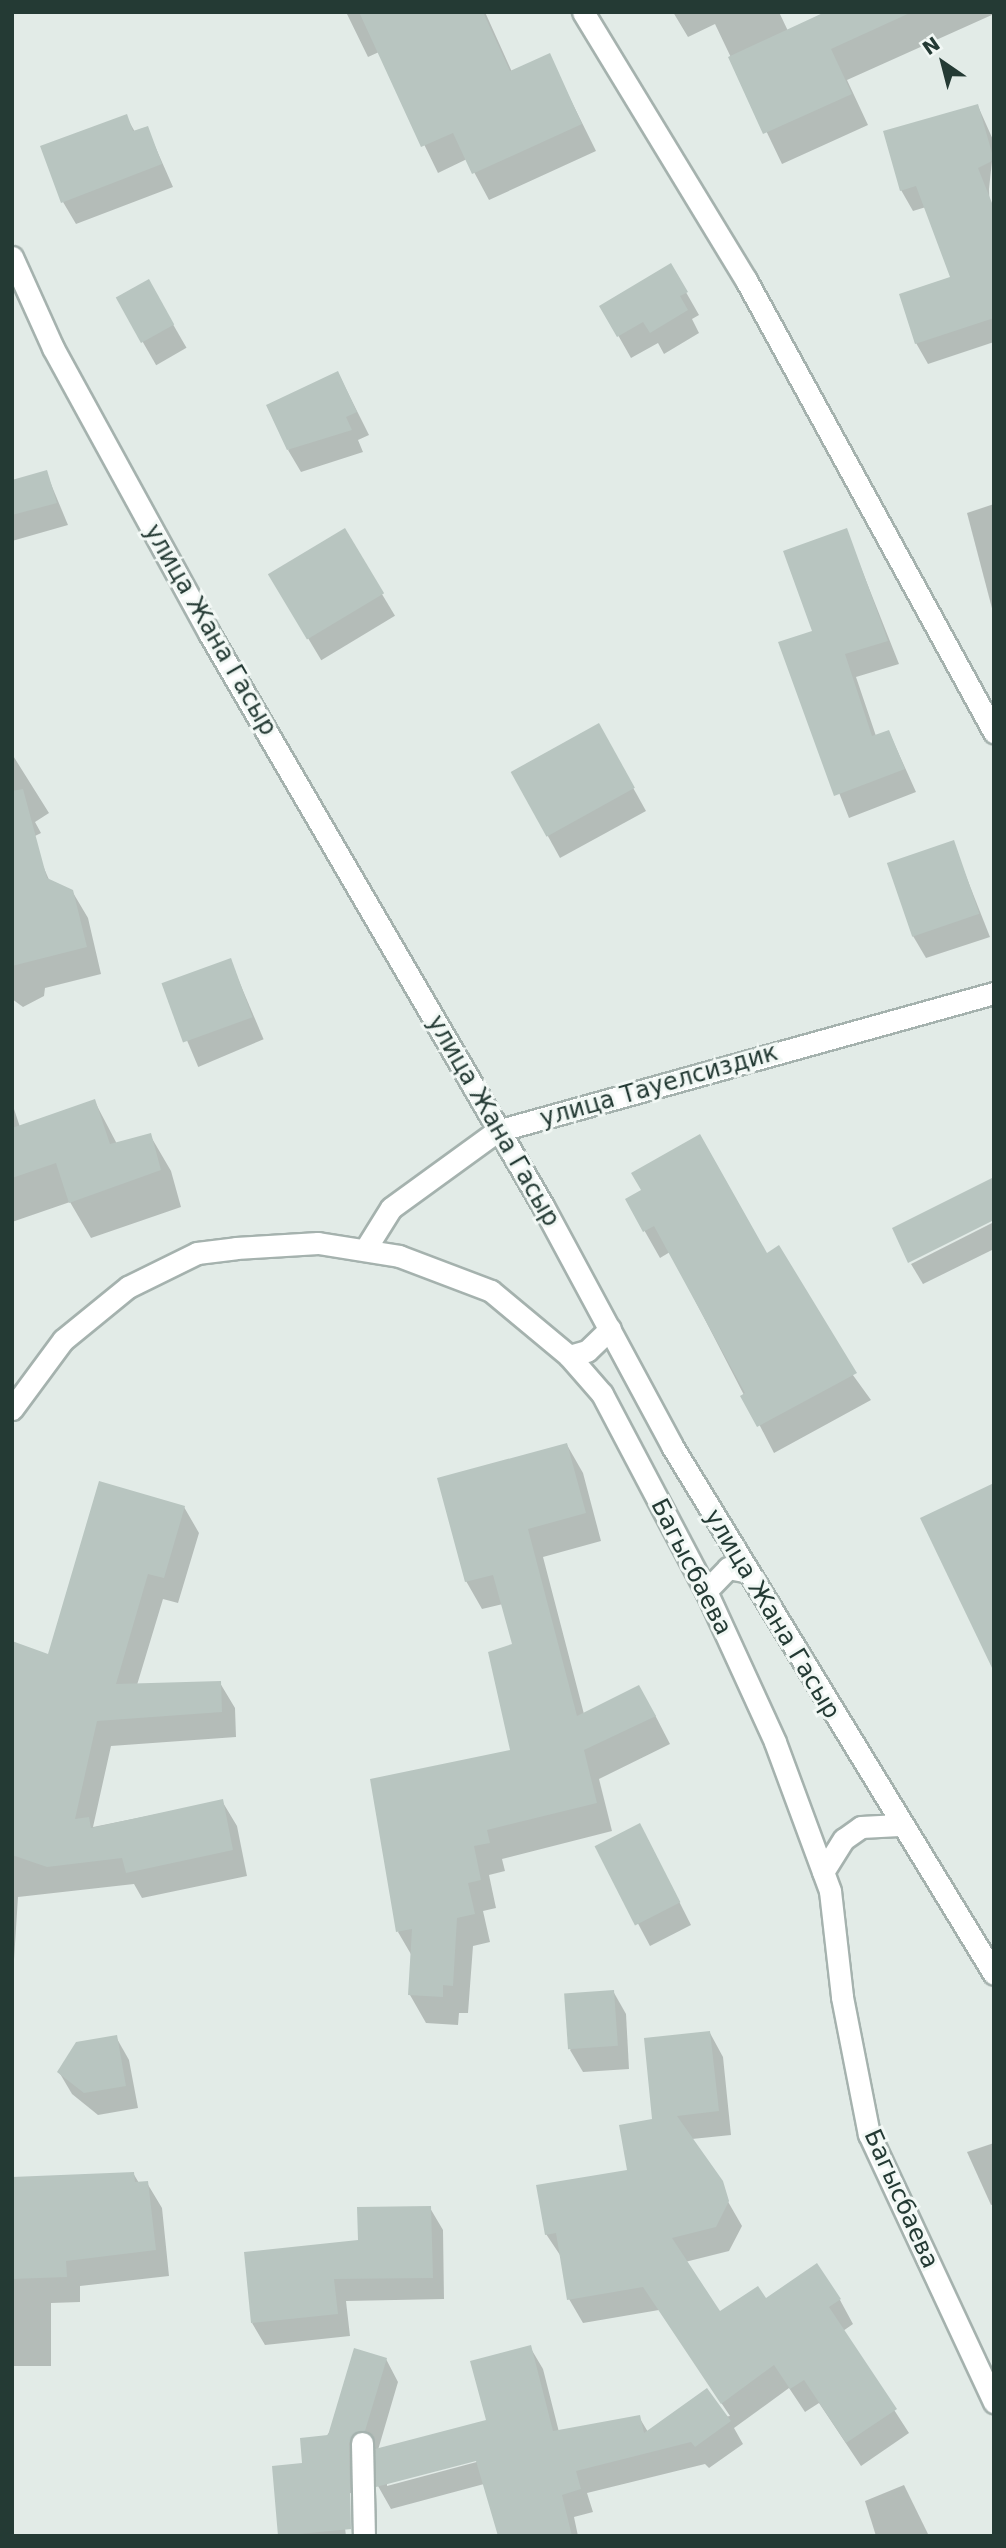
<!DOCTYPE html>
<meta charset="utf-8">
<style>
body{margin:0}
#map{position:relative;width:1006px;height:2548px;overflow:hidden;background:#e2ebe7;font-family:"DejaVu Sans",sans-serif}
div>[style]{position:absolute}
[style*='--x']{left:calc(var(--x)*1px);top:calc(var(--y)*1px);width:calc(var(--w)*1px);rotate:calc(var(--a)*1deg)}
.shadow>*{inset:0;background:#0003;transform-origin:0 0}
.building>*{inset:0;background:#b8c5c0;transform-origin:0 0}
.roads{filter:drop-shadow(2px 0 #a5b2ae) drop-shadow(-2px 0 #a5b2ae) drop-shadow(0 2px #a5b2ae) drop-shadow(0 -2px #a5b2ae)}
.minor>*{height:21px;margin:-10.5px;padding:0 10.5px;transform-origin:10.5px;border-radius:10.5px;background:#fff}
span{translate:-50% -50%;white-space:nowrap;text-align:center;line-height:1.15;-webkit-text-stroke:6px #f2f8f5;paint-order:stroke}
.street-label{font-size:24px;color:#243a34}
.frame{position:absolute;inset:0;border:14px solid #243a34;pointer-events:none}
.north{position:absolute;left:908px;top:28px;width:70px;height:70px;-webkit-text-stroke:5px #f2f8f5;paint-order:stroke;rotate:325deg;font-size:19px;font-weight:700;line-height:28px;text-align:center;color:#243a34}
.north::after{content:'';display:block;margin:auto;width:24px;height:32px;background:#243a34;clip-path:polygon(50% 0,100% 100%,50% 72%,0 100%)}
</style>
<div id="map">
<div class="shadow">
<div style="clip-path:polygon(346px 12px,485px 12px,512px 72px,549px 56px,596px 151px,489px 200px,467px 159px,438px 173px,379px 52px,368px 57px)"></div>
<div style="clip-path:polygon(673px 12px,779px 12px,788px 31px,831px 12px,994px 14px,847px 80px,868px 125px,782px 164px,715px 24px,688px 37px)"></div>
<div style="clip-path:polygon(978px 106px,994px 142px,989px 189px,994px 342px,928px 364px,916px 343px,952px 278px,926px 207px,913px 211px,901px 190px)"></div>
<div style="clip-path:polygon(126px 116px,135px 132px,147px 128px,173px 187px,76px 224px,63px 202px)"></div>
<div style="clip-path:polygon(671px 266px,699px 315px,692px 319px,699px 333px,664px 354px,658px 343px,631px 358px,602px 307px)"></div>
<div style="left:148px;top:281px;width:77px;height:35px;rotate:60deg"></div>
<div style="clip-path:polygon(338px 373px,369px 435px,358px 440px,363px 452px,301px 472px,288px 450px)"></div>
<div style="clip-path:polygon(46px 472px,68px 525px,12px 541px,12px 482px)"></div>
<div style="clip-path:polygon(994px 504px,994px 616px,967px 513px)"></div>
<div style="clip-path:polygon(846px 530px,899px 664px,856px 677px,876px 736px,889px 732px,916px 792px,849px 818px,780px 643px,814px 632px)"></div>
<div style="left:344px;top:531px;width:99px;height:86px;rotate:59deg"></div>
<div style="clip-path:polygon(611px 748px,646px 811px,560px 858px,513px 773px)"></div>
<div style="clip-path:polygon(12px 754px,49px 813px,35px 822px,41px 833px,31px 838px,50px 882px,72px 891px,88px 918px,101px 974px,45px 988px,44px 996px,23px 1007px,12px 999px)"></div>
<div style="clip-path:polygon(953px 843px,990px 937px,926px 958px,913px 936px)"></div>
<div style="left:230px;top:960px;width:86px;height:71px;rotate:67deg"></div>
<div style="clip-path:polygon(95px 1102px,117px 1144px,150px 1135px,171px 1171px,181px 1207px,91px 1238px,70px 1202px,12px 1222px,12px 1103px,20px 1127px)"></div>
<div style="clip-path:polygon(627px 1200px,766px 1255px,871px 1400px,774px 1453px,670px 1252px,660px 1258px)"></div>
<div style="clip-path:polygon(994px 1222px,994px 1249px,923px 1284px,911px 1264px)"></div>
<div style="clip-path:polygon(567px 1445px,583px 1473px,601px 1541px,543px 1557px,584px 1714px,655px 1715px,670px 1744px,599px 1779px,612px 1831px,502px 1859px,505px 1871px,489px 1875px,496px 1908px,483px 1911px,490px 1942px,473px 1946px,468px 2013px,459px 2013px,458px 2025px,426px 2023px,410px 1995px,412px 1956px,398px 1932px,512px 1751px,515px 1645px,503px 1604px,482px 1609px,466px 1581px)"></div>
<div style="clip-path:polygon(184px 1507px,199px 1533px,178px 1603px,163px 1599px,137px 1685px,220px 1683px,235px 1708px,236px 1737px,111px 1746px,93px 1827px,222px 1801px,237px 1826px,247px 1876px,142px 1898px,134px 1884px,18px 1897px,12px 1991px,12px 1643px,49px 1656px)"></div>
<div style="clip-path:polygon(597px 1847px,652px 1848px,691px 1925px,650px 1946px)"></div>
<div style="clip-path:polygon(613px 1991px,626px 2014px,629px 2069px,583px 2072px,570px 2050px)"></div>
<div style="clip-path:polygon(evenodd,710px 2033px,723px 2057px,731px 2135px,692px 2139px,742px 2226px,729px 2251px,685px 2262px,720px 2314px,765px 2300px,840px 2300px,853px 2324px,843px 2331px,909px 2433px,861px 2466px,819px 2403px,805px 2412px,789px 2388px,734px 2428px,743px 2444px,709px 2468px,705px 2464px,587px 2493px,593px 2512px,574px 2517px,578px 2536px,499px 2536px,484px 2484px,391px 2509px,378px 2486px,377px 2453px,362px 2460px,361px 2491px,341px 2495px,346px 2536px,280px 2536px,304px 2465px,386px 2359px,398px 2382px,378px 2450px,488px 2421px,530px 2347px,543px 2369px,559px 2432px,639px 2417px,648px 2432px,730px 2416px,659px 2310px,583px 2323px,569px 2299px,562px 2258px,546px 2234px,629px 2172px,710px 2033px,484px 2457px,484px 2460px,387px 2486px,387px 2482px,484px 2457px)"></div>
<div style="clip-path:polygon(116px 2037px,129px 2060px,138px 2108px,98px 2115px,72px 2094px,59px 2072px)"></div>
<div style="clip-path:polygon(994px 2143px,994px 2204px,991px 2205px,967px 2152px)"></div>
<div style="clip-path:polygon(133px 2173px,139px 2183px,147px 2183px,162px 2208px,169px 2276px,80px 2286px,80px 2302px,51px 2303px,51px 2366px,12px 2366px,12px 2179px)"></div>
<div style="clip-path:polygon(430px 2208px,443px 2230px,444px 2299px,346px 2301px,350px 2336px,265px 2345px,252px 2323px,359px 2242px)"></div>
<div style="clip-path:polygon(904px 2485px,929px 2536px,876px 2536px,865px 2501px)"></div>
</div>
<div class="building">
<div style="clip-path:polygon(359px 12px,483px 12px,510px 71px,550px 53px,582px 124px,472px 174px,453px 133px,421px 147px)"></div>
<div style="clip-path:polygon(825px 12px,912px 12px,831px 49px,852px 94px,763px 134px,728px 57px)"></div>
<div style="clip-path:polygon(978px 104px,994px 160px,978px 168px,994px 208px,994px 318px,915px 344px,899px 294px,950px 277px,916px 186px,900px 191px,883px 131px)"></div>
<div style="clip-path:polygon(127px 114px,133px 131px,148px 126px,162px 164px,61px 203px,40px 146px)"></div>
<div style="clip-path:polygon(671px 263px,688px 292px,680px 296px,688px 310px,650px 333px,643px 322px,617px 337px,599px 306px)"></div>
<div style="left:149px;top:279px;width:52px;height:38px;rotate:61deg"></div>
<div style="clip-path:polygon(338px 371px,357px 412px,346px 417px,352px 430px,287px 450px,266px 405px)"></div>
<div style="clip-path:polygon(47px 470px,57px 503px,12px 515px,12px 480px)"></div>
<div style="left:345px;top:528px;width:76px;height:90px;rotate:59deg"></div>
<div style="clip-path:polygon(847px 528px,888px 641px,845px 654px,872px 736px,889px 730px,905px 769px,834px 796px,778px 642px,812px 631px,783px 551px)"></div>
<div style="left:599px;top:723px;width:74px;height:101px;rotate:61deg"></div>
<div style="clip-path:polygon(23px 789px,47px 878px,73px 890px,87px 947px,12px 966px,12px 791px)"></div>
<div style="left:954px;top:840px;width:78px;height:71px;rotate:71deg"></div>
<div style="left:231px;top:958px;width:63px;height:74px;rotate:70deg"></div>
<div style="clip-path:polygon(95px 1099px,110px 1144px,151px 1133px,161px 1170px,69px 1203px,56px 1163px,12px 1178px,12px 1128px)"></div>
<div style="clip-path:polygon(700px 1134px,767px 1253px,779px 1245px,857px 1373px,757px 1427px,740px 1396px,745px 1393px,654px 1226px,643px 1232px,625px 1199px,641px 1190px,631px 1173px)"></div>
<div style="clip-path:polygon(994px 1177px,994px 1220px,908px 1263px,892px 1228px)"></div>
<div style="clip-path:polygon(567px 1443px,586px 1513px,528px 1529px,577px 1716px,639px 1685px,656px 1716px,584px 1750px,597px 1803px,487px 1830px,490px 1843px,474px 1846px,481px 1880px,468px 1883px,475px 1914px,457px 1918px,453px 1986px,443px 1985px,443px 1997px,408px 1995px,412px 1929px,396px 1932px,370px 1779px,510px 1750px,488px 1652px,512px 1644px,493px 1575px,465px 1582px,437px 1478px)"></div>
<div style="clip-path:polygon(99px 1481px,185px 1506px,164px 1578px,148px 1574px,116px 1684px,221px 1681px,222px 1712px,97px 1721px,75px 1819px,89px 1817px,91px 1828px,223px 1799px,233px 1850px,126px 1873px,122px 1858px,47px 1867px,12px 1855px,12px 1641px,48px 1654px)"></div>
<div style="clip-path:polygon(994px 1483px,994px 1672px,920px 1518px)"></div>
<div style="left:640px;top:1823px;width:89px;height:51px;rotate:63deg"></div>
<div style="left:614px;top:1990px;width:56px;height:50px;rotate:86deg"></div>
<div style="clip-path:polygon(710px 2031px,719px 2111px,677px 2116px,723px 2181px,729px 2201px,716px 2227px,672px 2238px,720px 2311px,758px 2286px,766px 2298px,817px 2263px,841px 2299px,829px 2307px,897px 2409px,846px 2443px,804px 2380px,790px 2389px,774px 2365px,721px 2404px,643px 2287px,567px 2300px,556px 2233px,545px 2235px,536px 2185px,627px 2170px,619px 2125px,652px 2119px,644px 2038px)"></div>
<div style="clip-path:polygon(117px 2035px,126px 2086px,84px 2093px,57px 2072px,76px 2042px)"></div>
<div style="clip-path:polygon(134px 2172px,135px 2182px,148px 2181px,156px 2250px,66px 2261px,67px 2277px,12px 2279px,12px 2177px)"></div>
<div style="clip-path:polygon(431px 2206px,433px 2278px,334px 2279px,338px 2314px,251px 2323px,244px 2252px,358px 2240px,357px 2207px)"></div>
<div style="clip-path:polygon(531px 2345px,553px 2431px,640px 2415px,644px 2433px,707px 2388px,731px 2421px,695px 2447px,691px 2442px,576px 2471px,581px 2489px,562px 2495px,572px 2536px,498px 2536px,476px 2461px,376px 2487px,375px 2449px,486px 2420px,470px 2361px)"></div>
<div style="clip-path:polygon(354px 2348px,387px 2358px,365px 2431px,349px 2443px,351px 2529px,278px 2536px,272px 2466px,302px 2463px,300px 2438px,328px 2435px)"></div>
</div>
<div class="roads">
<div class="minor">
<div style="--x:583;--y:12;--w:314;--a:58.7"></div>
<div style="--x:746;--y:280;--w:516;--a:61.25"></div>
<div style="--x:12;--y:257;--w:100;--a:65.7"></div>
<div style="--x:53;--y:348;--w:325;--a:61.3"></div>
<div style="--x:209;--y:633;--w:663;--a:59.76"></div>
<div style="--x:543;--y:1206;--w:272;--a:61.7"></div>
<div style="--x:672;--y:1446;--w:618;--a:58.62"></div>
<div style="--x:366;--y:1248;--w:47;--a:-58"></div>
<div style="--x:391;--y:1208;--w:131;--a:-36"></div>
<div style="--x:497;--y:1131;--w:516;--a:-15.52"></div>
<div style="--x:569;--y:1356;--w:19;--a:-16"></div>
<div style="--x:587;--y:1351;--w:32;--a:-44"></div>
<div style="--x:12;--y:1409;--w:86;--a:-53.5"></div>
<div style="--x:63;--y:1340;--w:84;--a:-39.2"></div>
<div style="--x:128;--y:1287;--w:77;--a:-26.2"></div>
<div style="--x:197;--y:1253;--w:39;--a:-7"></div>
<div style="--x:236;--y:1248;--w:82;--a:-3.5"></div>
<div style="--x:318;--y:1243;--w:82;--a:9.1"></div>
<div style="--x:399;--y:1256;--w:98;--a:20.8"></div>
<div style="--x:491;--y:1291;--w:102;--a:39.8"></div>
<div style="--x:569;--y:1356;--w:50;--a:49"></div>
<div style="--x:602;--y:1394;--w:223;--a:62.2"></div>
<div style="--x:706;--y:1591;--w:166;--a:65.4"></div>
<div style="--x:775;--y:1742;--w:159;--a:69.7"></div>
<div style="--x:830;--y:1891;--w:107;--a:83.5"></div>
<div style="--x:842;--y:1997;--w:140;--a:78.9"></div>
<div style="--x:869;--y:2134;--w:296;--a:65"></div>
<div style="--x:706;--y:1591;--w:32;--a:-46"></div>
<div style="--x:728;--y:1568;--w:16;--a:11"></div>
<div style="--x:823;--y:1872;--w:39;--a:-58"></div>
<div style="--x:844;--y:1839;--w:21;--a:-35"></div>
<div style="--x:861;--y:1827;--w:38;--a:-3"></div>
<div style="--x:362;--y:2443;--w:93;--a:88.8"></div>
</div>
</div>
<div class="street-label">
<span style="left:210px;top:630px;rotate:60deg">улица Жана Гасыр</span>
<span style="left:659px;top:1086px;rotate:-16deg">улица Тауелсиздик</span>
<span style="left:493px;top:1121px;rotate:60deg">улица Жана Гасыр</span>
<span style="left:691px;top:1567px;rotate:63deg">Багысбаева</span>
<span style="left:772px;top:1614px;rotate:59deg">улица Жана Гасыр</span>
<span style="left:901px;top:2199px;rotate:66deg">Багысбаева</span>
</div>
<div class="frame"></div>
<div class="north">N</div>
</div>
